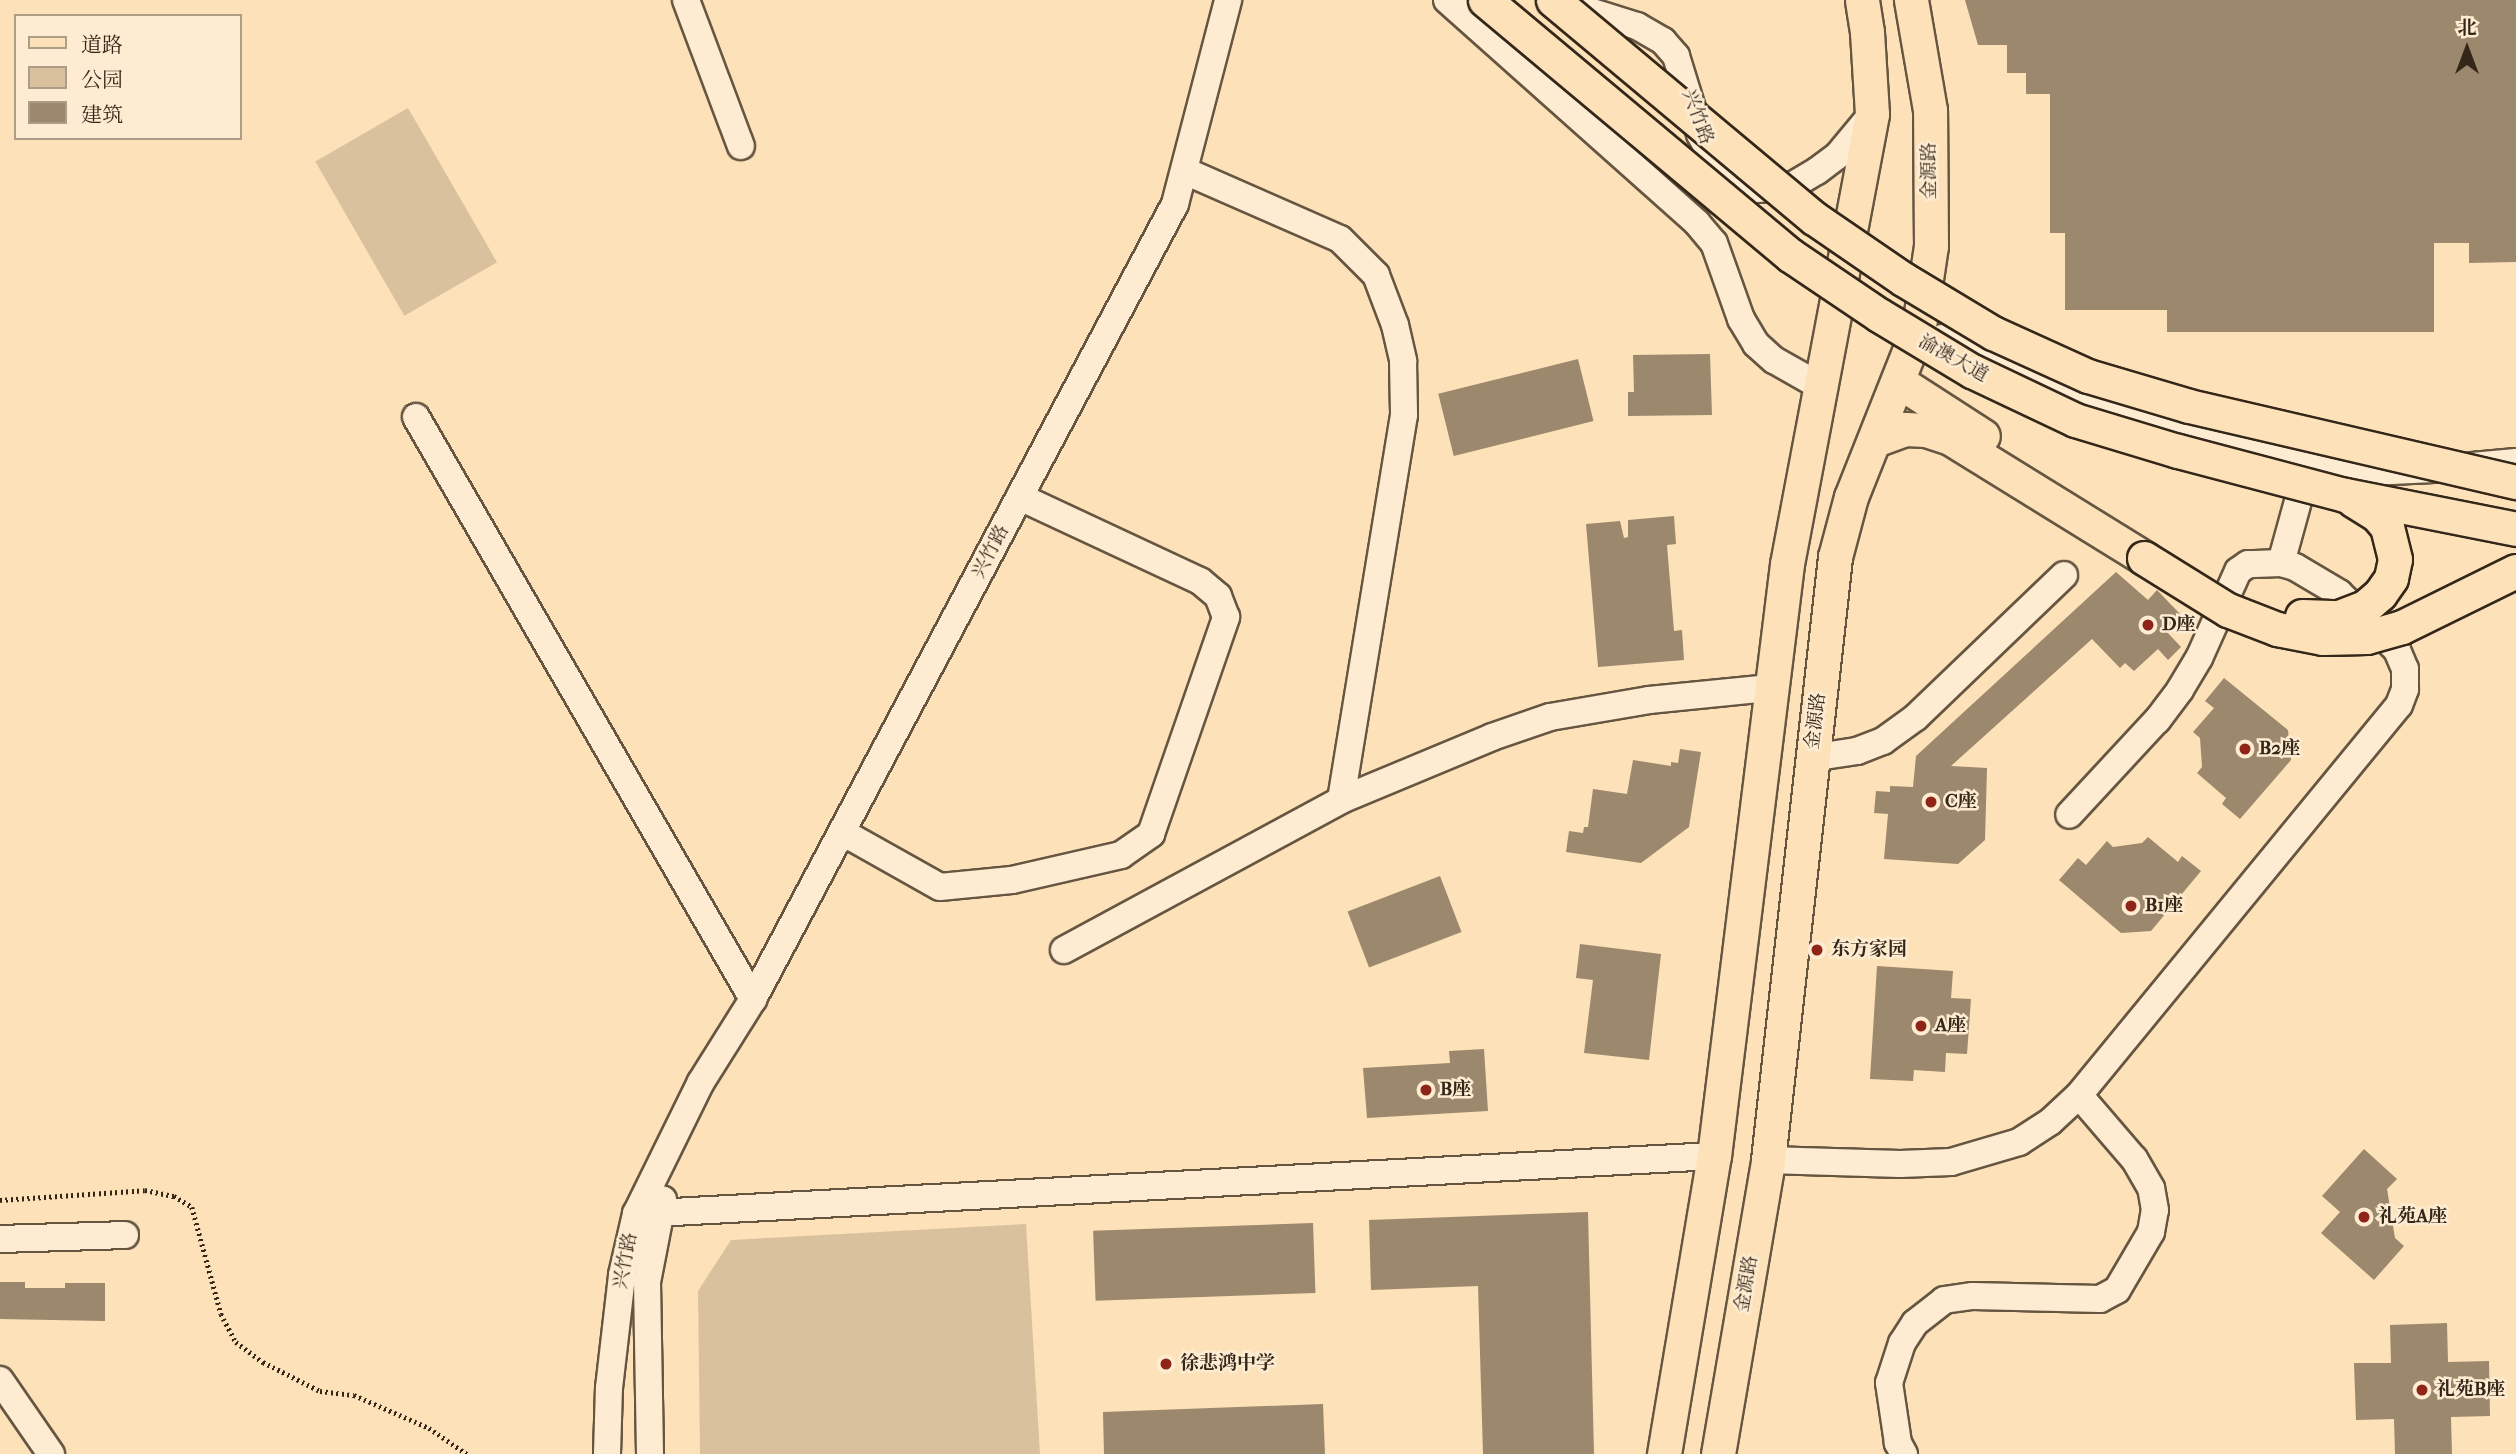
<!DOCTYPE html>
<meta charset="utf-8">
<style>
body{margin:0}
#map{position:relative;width:2516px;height:1454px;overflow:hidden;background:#fce1b9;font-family:"IM FELL French Canon","Noto Serif SC",serif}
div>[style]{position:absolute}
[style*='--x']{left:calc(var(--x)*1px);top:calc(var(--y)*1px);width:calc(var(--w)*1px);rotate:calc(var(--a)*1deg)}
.green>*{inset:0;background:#dac19e;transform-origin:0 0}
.building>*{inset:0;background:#9c886c;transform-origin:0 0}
.path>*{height:4.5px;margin-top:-2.25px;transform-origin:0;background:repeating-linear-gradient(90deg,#342719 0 2px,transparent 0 5.5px)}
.roads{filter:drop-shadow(2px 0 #665641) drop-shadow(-2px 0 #665641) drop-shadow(0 2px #665641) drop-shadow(0 -2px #665641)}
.minor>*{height:26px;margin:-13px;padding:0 13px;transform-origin:13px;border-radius:13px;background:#fdecd2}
.major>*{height:33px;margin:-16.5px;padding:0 16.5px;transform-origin:16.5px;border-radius:16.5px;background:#fce1b9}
.bridges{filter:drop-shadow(2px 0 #342719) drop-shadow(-2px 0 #342719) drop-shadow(0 2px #342719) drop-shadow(0 -2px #342719)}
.major-bridge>*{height:33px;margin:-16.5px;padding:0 16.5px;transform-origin:16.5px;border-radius:16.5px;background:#fce1b9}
.dots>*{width:19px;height:19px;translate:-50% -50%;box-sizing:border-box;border:4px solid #fdecd2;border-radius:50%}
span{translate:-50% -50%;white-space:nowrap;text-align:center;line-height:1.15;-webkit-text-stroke:5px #fdecd2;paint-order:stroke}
.street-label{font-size:19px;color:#342719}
.poi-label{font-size:19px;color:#342719;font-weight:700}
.left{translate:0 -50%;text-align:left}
.legend{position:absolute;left:14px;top:14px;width:228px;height:126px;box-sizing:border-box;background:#fdecd2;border:2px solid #ad9d88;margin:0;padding:9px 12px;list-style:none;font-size:21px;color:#342719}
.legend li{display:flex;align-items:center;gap:14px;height:35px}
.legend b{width:35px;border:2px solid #ad9d88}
.north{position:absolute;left:2432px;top:14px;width:70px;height:70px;-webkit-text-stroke:5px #fdecd2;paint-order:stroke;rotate:0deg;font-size:19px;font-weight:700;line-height:28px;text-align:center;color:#342719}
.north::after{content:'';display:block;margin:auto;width:24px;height:32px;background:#342719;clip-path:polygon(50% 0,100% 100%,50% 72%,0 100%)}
</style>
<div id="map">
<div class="green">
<div style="left:408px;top:108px;width:178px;height:107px;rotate:60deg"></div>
<div style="clip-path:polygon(1026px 1224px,1040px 1454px,700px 1454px,698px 1291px,731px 1240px)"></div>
</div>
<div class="building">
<div style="clip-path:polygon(1965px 0,2516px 0,2516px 262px,2469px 263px,2469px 243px,2434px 243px,2434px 332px,2167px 332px,2167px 310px,2065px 310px,2065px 233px,2050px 233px,2050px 94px,2026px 94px,2026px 73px,2007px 73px,2007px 45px,1978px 45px)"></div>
<div style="clip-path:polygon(1710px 354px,1712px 415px,1628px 416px,1628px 392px,1634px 392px,1633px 355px)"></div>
<div style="left:1578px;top:359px;width:64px;height:144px;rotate:76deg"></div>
<div style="clip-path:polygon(1674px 516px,1676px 544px,1667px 545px,1674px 631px,1682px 630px,1684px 660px,1598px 667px,1586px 524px,1620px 521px,1624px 538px,1628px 537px,1628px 520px)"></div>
<div style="clip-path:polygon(2116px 572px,2148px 600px,2157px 590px,2183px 617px,2167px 632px,2181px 647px,2168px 660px,2158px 649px,2134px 671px,2125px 663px,2120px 668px,2092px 639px,1951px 766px,1987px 768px,1985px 840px,1958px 864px,1884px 859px,1888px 814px,1874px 813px,1876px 791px,1890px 792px,1890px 786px,1913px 787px,1916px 756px)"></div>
<div style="clip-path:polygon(2224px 678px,2288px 730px,2291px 760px,2240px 819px,2222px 804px,2226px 798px,2197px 773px,2202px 767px,2200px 738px,2193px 732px,2214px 708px,2205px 701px)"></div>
<div style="clip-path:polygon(1680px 749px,1701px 752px,1689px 827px,1641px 863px,1566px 852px,1569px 831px,1583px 833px,1584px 827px,1588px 827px,1593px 789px,1627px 794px,1633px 760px,1671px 766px,1671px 762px,1678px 763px)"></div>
<div style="clip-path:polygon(2148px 837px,2178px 862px,2182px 856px,2201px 871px,2151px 931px,2121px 933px,2059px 880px,2078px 858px,2086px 865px,2107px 841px,2113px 847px,2142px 843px)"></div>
<div style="left:1440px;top:876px;width:60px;height:99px;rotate:69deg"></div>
<div style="clip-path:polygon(1580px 944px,1661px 954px,1649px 1060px,1584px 1053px,1593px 980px,1576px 978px)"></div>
<div style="clip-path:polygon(1877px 966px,1953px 971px,1951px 998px,1971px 999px,1967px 1054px,1946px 1053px,1945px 1072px,1914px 1070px,1913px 1081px,1870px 1079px)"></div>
<div style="clip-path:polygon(1484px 1049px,1488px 1111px,1367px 1118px,1363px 1068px,1450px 1063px,1449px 1051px)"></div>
<div style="clip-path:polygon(2364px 1149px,2397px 1179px,2387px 1189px,2395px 1238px,2404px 1246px,2374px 1280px,2321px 1233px,2340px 1212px,2322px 1196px)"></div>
<div style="clip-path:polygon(1588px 1212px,1594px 1454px,1483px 1454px,1478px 1286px,1371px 1290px,1369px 1220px)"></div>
<div style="left:1313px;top:1223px;width:70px;height:220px;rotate:88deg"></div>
<div style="clip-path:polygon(0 1282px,25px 1282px,25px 1288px,65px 1288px,65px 1283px,105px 1283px,105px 1321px,0 1319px)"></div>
<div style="clip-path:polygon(2447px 1323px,2448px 1362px,2489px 1361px,2490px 1416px,2451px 1417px,2452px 1454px,2395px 1454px,2394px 1419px,2356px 1420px,2354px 1363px,2391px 1363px,2390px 1325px)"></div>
<div style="clip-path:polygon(1323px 1404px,1325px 1454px,1104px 1454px,1103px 1412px)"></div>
</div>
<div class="path">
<div style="--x:0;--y:1200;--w:145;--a:-3.9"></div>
<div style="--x:145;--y:1190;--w:30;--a:12"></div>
<div style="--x:174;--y:1196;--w:21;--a:31"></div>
<div style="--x:192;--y:1207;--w:111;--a:74.8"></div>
<div style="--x:221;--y:1314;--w:32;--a:62"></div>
<div style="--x:236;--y:1342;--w:34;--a:37"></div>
<div style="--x:263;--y:1362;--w:64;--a:27"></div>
<div style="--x:320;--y:1391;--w:34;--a:7"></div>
<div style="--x:354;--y:1395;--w:82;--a:23.7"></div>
<div style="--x:429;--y:1428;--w:46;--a:34.4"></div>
</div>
<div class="roads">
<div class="minor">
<div style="--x:686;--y:0;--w:156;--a:69.4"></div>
<div style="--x:1447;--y:0;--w:335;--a:41.7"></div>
<div style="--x:1697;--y:223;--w:26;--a:50"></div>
<div style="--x:1714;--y:243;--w:81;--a:70.4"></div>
<div style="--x:1741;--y:319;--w:29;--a:59"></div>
<div style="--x:1756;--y:344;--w:24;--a:42"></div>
<div style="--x:1774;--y:360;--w:53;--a:29.5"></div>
<div style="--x:1560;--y:2;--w:81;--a:17.3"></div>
<div style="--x:1637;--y:26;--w:30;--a:30"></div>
<div style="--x:1663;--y:41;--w:20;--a:49"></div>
<div style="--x:1676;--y:56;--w:82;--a:72.9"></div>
<div style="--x:1700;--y:134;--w:27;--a:62"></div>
<div style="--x:1713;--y:158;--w:26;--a:43"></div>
<div style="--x:1732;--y:176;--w:28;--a:27"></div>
<div style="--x:1757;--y:189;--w:33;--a:-3"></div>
<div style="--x:1790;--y:187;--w:31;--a:-31"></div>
<div style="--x:1817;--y:171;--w:26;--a:-37"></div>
<div style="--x:1838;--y:155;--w:53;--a:-50.3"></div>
<div style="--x:1185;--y:171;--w:169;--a:23.7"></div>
<div style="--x:1340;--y:239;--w:51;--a:45"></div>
<div style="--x:1376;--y:275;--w:53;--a:69.2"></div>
<div style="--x:1395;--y:325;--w:37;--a:77"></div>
<div style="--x:1403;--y:361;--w:54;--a:88.9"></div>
<div style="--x:1404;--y:415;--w:390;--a:99.3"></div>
<div style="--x:1942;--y:338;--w:118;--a:24.6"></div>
<div style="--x:2049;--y:387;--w:270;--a:16.4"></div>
<div style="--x:2308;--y:463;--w:63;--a:8.3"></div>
<div style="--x:2370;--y:472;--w:64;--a:-2.7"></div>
<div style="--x:416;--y:417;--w:673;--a:59.93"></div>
<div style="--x:2472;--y:466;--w:44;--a:-5.2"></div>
<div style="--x:2281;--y:563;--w:102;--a:-74.6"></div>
<div style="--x:1811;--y:758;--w:47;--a:-8.7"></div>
<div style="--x:1857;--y:751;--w:28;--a:-21"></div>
<div style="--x:1883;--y:741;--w:41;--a:-36"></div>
<div style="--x:1916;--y:717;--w:205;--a:-43.8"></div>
<div style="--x:842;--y:832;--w:112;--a:29.3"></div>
<div style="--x:940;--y:887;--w:72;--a:-5.6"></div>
<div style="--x:1012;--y:880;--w:112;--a:-12.9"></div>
<div style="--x:1121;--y:855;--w:37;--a:-35"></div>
<div style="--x:1151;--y:834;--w:230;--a:-70.9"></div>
<div style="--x:1226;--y:617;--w:22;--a:-111"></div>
<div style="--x:1218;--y:596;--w:23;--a:-140"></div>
<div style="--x:1200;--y:581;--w:199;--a:-155"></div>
<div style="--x:1064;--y:950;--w:315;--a:-28.4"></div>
<div style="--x:1341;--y:800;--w:164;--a:-22.6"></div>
<div style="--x:1492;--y:737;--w:61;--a:-19"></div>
<div style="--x:1550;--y:717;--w:100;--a:-9.7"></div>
<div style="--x:1649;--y:700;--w:122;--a:-5.7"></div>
<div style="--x:1768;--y:1160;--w:132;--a:1.7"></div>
<div style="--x:1900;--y:1164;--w:51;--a:-2.2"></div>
<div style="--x:1951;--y:1162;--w:71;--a:-16.4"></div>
<div style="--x:2019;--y:1142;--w:37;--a:-33"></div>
<div style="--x:2050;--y:1122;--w:40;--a:-43"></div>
<div style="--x:2079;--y:1095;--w:504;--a:-50.63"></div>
<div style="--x:2399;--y:705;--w:17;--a:-69"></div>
<div style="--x:2405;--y:689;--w:20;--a:-90"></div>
<div style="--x:2405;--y:669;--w:21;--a:-113"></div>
<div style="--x:2397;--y:650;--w:81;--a:-135.5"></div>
<div style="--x:2339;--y:593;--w:51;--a:-149.4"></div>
<div style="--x:2295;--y:567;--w:15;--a:-164"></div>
<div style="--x:2281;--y:563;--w:33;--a:178"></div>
<div style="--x:2248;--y:564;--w:12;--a:145"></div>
<div style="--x:2238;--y:571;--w:95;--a:114.1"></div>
<div style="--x:2199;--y:658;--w:37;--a:121"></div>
<div style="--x:2180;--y:690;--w:38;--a:127"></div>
<div style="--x:2157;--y:720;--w:129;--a:132.8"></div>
<div style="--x:636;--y:1214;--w:1080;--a:-3.08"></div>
<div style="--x:0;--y:1239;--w:125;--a:-1.8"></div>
<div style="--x:0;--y:1380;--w:90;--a:55.4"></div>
<div style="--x:607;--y:1454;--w:66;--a:-88.3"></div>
<div style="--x:609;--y:1388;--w:114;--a:-83.4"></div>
<div style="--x:622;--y:1275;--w:63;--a:-77.1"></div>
<div style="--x:636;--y:1214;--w:147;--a:-63.8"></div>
<div style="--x:701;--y:1082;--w:98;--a:-57.9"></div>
<div style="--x:753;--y:999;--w:900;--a:-62.04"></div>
<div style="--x:1175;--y:204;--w:211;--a:-75.4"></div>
<div style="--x:650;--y:1454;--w:172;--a:-91"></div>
<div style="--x:647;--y:1282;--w:84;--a:-79"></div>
<div style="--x:1904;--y:1454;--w:13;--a:-119"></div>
<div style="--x:1898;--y:1443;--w:61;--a:-98.5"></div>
<div style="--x:1889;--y:1383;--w:42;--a:-72"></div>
<div style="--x:1902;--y:1343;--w:24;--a:-57"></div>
<div style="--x:1915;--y:1323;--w:37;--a:-38"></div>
<div style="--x:1944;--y:1300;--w:29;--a:-8"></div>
<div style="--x:1973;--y:1296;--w:127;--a:1.4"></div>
<div style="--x:2100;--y:1299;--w:19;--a:-28"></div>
<div style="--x:2117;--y:1290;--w:67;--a:-59.6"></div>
<div style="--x:2151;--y:1232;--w:22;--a:-80"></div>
<div style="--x:2155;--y:1210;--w:22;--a:-100"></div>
<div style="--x:2151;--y:1188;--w:34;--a:-120"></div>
<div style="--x:2134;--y:1159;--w:84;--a:-130.7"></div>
</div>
<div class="major">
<div style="--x:1898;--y:381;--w:101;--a:32.9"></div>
<div style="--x:1875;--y:440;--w:32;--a:-20"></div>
<div style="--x:1905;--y:429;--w:21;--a:3"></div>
<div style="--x:1926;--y:430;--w:25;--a:18"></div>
<div style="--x:1950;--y:438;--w:228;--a:31.7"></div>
<div style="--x:1664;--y:1454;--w:302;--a:-80.5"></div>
<div style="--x:1714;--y:1156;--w:596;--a:-82.97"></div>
<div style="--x:1787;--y:564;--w:458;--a:-79.3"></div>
<div style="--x:1872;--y:114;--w:82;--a:-93.5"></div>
<div style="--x:1867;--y:32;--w:32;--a:-99"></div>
<div style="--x:1718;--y:1454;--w:298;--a:-80.3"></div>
<div style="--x:1768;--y:1160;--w:607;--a:-83.66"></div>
<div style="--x:1835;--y:557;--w:62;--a:-75.1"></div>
<div style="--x:1851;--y:497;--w:184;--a:-68.3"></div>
<div style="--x:1919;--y:326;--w:81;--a:-81.5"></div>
<div style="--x:1931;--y:246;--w:136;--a:-90.4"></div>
<div style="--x:1930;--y:110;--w:112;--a:-99.8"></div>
</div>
</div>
<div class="bridges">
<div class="major-bridge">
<div style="--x:1485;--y:0;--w:398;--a:39.9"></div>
<div style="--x:1790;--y:255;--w:107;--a:34"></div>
<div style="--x:1879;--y:315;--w:109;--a:31.1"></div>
<div style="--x:1972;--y:371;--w:114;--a:25.4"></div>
<div style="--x:2075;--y:420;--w:108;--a:16.8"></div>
<div style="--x:2178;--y:451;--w:173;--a:14.8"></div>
<div style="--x:2345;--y:495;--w:174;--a:11.2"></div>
<div style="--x:1553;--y:0;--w:340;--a:39.9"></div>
<div style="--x:1814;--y:218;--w:108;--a:34.4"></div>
<div style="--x:1903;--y:279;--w:105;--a:31"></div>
<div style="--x:1993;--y:333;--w:104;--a:24.4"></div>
<div style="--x:2088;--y:376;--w:105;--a:16.5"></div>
<div style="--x:2189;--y:406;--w:336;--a:13.1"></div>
<div style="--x:2144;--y:558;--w:99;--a:31.8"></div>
<div style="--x:2228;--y:610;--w:53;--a:21.2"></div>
<div style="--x:2277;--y:629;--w:47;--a:11.1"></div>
<div style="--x:2323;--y:638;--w:44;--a:-1.3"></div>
<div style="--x:2367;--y:637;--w:36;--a:-16"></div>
<div style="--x:2402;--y:627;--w:127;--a:-26.2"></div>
<div style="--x:2302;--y:616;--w:37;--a:2"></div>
<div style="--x:2339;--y:617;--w:28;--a:-21"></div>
<div style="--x:2365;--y:607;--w:20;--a:-41"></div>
<div style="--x:2380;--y:594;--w:19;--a:-55"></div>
<div style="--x:2391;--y:578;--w:19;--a:-78"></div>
<div style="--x:2395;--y:559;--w:33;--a:-104"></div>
<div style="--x:2387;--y:527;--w:16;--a:-130"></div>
<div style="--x:2377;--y:515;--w:28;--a:-148"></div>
</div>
</div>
<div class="dots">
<div style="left:2148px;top:625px;background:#8f2418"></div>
<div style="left:2245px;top:749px;background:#8f2418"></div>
<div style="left:1931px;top:802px;background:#8f2418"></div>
<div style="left:2131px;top:906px;background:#8f2418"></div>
<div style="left:1817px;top:950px;background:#8f2418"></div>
<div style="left:1921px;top:1026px;background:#8f2418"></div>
<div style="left:1426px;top:1090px;background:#8f2418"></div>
<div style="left:2364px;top:1217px;background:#8f2418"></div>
<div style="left:1166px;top:1364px;background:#8f2418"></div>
<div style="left:2422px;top:1390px;background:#8f2418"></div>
</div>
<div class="street-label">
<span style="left:1697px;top:117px;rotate:70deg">兴竹路</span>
<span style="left:1930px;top:171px;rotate:-90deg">金源路</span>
<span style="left:1953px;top:359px;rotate:29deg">渝澳大道</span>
<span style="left:991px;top:552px;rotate:-62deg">兴竹路</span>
<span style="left:1816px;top:721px;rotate:-83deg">金源路</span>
<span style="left:626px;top:1261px;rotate:-79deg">兴竹路</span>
<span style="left:1747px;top:1284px;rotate:-80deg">金源路</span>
</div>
<div class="poi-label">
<span class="left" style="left:2162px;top:625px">D座</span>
<span class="left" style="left:2259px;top:749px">B2座</span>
<span class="left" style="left:1945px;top:802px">C座</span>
<span class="left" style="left:2145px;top:906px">B1座</span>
<span class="left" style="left:1831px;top:950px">东方家园</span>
<span class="left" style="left:1935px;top:1026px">A座</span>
<span class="left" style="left:1440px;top:1090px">B座</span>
<span class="left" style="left:2378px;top:1217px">礼苑A座</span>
<span class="left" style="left:1180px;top:1364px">徐悲鸿中学</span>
<span class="left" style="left:2436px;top:1390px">礼苑B座</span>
</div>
<ul class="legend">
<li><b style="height:9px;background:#fce1b9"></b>道路</li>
<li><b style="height:19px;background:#dac19e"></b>公园</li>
<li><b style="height:19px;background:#9c886c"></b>建筑</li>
</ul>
<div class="north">北</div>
</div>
